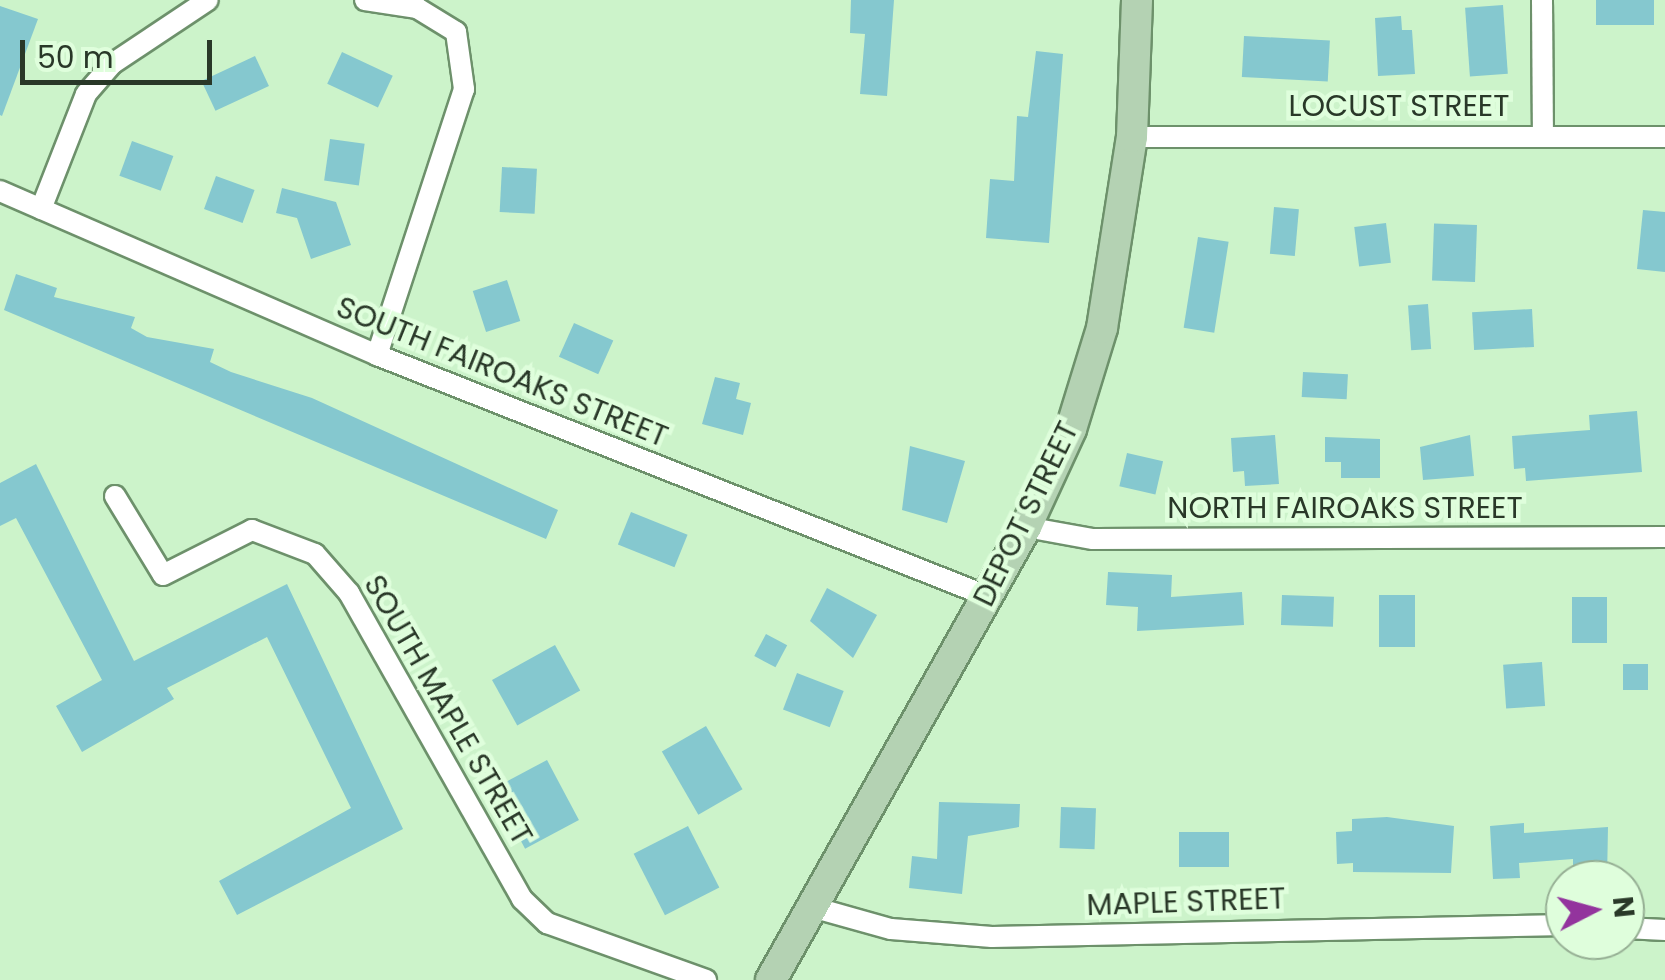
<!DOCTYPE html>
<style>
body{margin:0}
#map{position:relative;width:1665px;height:980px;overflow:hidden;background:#ccf3ca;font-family:Poppins,sans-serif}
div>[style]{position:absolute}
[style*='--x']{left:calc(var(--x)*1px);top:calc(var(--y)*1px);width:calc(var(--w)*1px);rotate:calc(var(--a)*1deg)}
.building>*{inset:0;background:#85c8cf;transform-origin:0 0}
.roads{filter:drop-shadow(2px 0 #6d916b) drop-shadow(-2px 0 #6d916b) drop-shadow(0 2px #6d916b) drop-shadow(0 -2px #6d916b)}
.minor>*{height:20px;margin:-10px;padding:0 10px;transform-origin:10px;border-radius:10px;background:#fff}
.primary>*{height:30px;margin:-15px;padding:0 15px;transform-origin:15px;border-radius:15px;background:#b4d2b3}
span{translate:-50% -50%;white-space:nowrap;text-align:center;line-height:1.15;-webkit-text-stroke:9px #dffedc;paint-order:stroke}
.street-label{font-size:30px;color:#293828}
.north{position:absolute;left:1545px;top:860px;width:100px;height:100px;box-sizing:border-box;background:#dffedc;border:2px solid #96af94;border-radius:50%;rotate:84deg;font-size:28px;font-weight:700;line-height:40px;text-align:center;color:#293828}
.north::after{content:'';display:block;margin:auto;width:35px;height:45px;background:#93349d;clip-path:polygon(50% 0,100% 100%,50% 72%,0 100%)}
.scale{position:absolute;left:20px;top:40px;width:192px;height:45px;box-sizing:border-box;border:5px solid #293828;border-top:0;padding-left:12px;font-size:30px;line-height:35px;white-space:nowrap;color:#293828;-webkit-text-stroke:8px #dffedc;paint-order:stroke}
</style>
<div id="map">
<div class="building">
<div style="clip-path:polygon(851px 0,894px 0,887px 96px,860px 94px,865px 34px,850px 33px)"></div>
<div style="left:1596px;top:0;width:58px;height:25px"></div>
<div style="left:1503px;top:5px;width:69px;height:38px;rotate:86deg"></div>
<div style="clip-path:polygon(0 6px,38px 19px,2px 116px,0 115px)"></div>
<div style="clip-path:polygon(1401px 16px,1402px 30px,1412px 30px,1415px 74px,1378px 76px,1375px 18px)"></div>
<div style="left:1244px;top:36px;width:86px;height:41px;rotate:3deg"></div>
<div style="clip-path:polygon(1036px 51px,1063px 54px,1049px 243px,986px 238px,990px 179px,1014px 181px,1017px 116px,1028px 117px)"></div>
<div style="left:342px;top:52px;width:56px;height:35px;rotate:25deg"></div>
<div style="left:255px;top:56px;width:33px;height:59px;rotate:65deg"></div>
<div style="left:330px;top:139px;width:35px;height:42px;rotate:8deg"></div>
<div style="left:132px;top:141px;width:44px;height:37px;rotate:20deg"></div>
<div style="left:502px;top:167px;width:35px;height:45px;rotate:3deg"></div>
<div style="left:216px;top:176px;width:41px;height:35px;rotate:20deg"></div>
<div style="clip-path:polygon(282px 188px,336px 202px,351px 245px,311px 259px,297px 218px,276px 213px)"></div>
<div style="left:1274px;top:207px;width:25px;height:47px;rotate:5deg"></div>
<div style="clip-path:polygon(1643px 210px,1665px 212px,1665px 272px,1637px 269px)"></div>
<div style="left:1386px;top:223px;width:40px;height:32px;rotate:83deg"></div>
<div style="left:1477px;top:225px;width:57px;height:43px;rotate:92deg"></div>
<div style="left:1198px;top:237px;width:31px;height:92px;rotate:9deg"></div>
<div style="clip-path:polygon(16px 274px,57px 288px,54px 297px,135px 317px,131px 328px,147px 337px,214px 349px,210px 362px,231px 372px,312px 398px,558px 510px,546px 539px,4px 310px)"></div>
<div style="left:507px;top:280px;width:43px;height:36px;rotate:72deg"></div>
<div style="left:1428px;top:304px;width:45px;height:20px;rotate:86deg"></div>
<div style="left:1532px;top:309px;width:38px;height:60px;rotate:87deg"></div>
<div style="left:574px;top:323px;width:43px;height:37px;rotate:24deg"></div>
<div style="left:1303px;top:372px;width:45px;height:25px;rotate:3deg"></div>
<div style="clip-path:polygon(715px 377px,740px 383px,736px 399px,751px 403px,743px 435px,702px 424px)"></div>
<div style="clip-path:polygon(1637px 411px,1642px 472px,1526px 481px,1525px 468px,1514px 469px,1512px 436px,1590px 430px,1589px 415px)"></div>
<div style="clip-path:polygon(1275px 435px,1279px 484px,1245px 486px,1244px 471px,1233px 472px,1231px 438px)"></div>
<div style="clip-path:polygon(1470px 435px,1474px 476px,1423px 480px,1420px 447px)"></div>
<div style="clip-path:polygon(1325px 437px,1380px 439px,1380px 478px,1341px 478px,1341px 462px,1325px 462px)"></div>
<div style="clip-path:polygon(910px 446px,965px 461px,947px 523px,902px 510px)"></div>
<div style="left:1127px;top:453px;width:37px;height:34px;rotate:13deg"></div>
<div style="clip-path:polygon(36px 464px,134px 661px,287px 584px,403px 829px,237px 915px,219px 881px,351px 808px,267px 637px,167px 688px,174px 699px,82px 752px,56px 706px,102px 680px,16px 518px,0 526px,0 483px)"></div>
<div style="left:631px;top:512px;width:61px;height:35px;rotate:22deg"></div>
<div style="clip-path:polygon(1108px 572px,1172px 575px,1171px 597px,1242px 592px,1244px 625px,1137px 631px,1138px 607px,1106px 605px)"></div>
<div style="clip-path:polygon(827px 588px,877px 615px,853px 658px,810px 621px)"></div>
<div style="left:1282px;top:595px;width:52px;height:30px;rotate:2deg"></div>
<div style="left:1379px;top:595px;width:36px;height:52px"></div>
<div style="left:1572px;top:597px;width:35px;height:46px"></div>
<div style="left:766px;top:634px;width:24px;height:25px;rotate:28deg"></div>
<div style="left:555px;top:645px;width:52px;height:72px;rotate:61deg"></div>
<div style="left:1542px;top:662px;width:44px;height:39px;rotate:86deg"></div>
<div style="left:1623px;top:664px;width:25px;height:26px"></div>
<div style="left:797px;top:673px;width:50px;height:39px;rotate:21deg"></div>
<div style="left:706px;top:726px;width:73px;height:51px;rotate:60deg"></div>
<div style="left:547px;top:760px;width:68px;height:61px;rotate:62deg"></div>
<div style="clip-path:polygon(939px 802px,1020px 804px,1019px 827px,968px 836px,962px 894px,909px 888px,912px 856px,937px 859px)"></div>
<div style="left:1061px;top:807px;width:35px;height:41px;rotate:2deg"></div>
<div style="clip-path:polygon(1387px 817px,1454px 826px,1451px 873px,1353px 872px,1353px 863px,1337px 864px,1336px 832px,1352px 831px,1352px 819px)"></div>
<div style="clip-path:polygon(1524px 823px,1524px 833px,1608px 827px,1607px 880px,1573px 879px,1573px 859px,1519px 863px,1520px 878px,1493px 879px,1490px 826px)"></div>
<div style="left:688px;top:826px;width:69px;height:61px;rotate:63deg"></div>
<div style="left:1179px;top:832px;width:50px;height:35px"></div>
</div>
<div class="roads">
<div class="minor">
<div style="--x:365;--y:0;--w:53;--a:8.7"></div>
<div style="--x:417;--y:8;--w:46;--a:31.6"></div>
<div style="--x:456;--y:32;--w:58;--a:82"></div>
<div style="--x:464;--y:89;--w:280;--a:108.1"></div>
<div style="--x:1542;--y:0;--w:136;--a:89.6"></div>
<div style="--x:1132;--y:137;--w:533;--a:0"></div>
<div style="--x:0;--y:191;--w:411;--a:23.5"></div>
<div style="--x:377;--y:355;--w:656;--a:21.56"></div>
<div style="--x:41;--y:209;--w:123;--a:-68.6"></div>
<div style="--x:86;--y:94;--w:40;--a:-49"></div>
<div style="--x:112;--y:64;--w:115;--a:-33.7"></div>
<div style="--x:115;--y:496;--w:92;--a:58.7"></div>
<div style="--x:163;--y:575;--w:100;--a:-26.8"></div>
<div style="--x:252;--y:530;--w:67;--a:20.9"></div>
<div style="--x:315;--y:554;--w:52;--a:48.9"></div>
<div style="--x:349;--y:593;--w:352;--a:60.5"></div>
<div style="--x:522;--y:899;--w:35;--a:44"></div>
<div style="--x:547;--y:923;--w:169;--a:19.7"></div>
<div style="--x:1026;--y:527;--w:68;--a:10.2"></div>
<div style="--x:1093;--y:539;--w:572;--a:-0.2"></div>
<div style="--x:812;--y:907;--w:82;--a:15.6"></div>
<div style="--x:891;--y:929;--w:101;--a:4.5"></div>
<div style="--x:992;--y:937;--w:573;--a:-1.2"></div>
<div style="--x:1625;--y:928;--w:40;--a:2.9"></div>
</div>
<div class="primary">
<div style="--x:771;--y:980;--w:520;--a:-60.62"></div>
<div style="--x:1026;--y:527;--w:108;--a:-65.3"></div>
<div style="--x:1071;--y:429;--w:106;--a:-72.9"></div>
<div style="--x:1102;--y:328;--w:193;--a:-81.1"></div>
<div style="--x:1132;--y:137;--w:137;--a:-87.9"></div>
</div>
</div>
<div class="street-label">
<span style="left:1399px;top:106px">LOCUST STREET</span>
<span style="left:502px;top:372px;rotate:22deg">SOUTH FAIROAKS STREET</span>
<span style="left:1345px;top:508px">NORTH FAIROAKS STREET</span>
<span style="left:1026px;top:514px;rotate:-64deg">DEPOT STREET</span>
<span style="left:448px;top:710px;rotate:60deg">SOUTH MAPLE STREET</span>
<span style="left:1186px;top:902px;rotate:-2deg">MAPLE STREET</span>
</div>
<div class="north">N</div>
<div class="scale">50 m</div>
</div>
